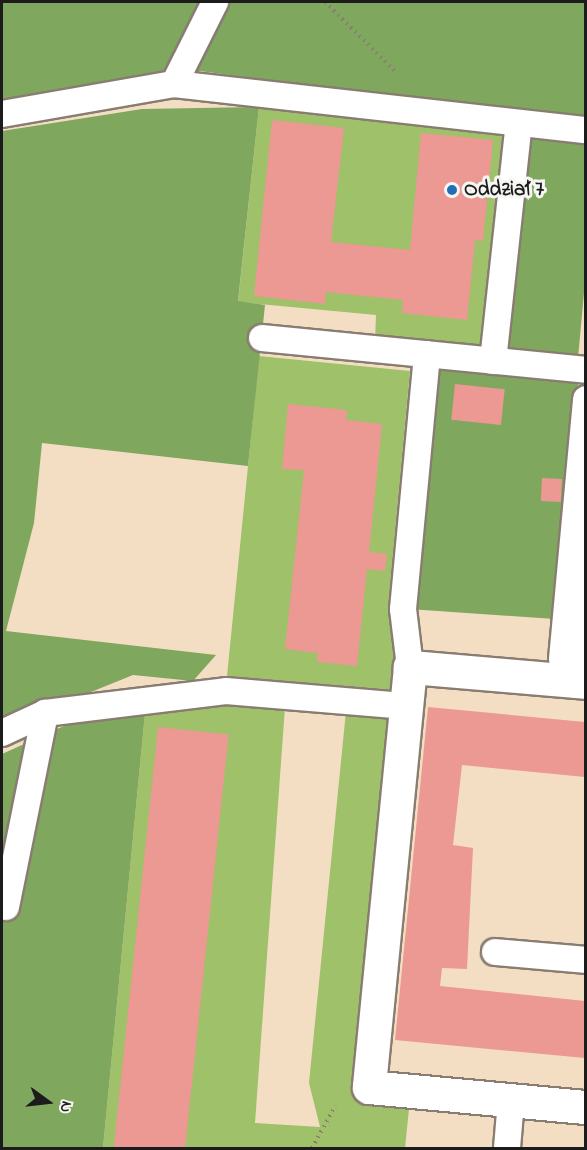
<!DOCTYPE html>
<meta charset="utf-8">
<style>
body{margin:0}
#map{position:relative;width:587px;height:1150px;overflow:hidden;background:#f3dec3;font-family:"Indie Flower",sans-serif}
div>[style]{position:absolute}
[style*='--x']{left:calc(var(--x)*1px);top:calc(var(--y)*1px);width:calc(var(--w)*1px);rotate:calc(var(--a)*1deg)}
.green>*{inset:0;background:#9fc16a}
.forest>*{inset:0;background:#7fa75e;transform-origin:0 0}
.building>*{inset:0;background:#ec9893;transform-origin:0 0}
.path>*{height:4px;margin-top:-2px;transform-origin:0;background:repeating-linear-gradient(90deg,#887d70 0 1.5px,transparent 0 6px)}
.roads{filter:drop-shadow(2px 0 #887d70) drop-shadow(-2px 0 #887d70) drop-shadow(0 2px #887d70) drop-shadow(0 -2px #887d70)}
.service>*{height:26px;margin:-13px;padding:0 13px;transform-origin:13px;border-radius:13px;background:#fff}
.minor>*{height:33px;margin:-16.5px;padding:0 16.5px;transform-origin:16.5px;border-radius:16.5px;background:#fff}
.dots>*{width:16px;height:16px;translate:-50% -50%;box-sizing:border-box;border:3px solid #f6f6f2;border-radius:50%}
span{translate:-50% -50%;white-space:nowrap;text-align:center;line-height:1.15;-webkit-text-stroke:6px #f6f6f2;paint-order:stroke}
.poi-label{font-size:21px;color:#1c1c1c;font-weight:700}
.left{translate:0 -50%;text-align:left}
.frame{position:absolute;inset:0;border:3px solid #1c1c1c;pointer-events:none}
.north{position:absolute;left:18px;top:1072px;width:60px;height:60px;-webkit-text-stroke:4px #f6f6f2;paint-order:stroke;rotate:105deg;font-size:16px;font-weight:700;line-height:24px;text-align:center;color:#1c1c1c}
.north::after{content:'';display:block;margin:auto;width:21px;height:27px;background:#1c1c1c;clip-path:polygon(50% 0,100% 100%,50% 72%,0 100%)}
</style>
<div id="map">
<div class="green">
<div style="clip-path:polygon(259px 107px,511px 134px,487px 353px,375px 341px,376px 315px,238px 302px)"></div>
<div style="clip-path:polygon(259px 356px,410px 371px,388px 607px,398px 663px,395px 690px,227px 676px)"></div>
<div style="clip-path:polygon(147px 693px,285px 707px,255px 1123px,320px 1127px,309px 1083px,346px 711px,392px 714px,353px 1095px,410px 1099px,405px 1148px,103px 1148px)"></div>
</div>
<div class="forest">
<div style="clip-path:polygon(2px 2px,585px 2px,585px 122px,200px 71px,2px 104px)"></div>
<div style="clip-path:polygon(259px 107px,238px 301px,265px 305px,248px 466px,42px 443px,34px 523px,6px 631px,216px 655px,193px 681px,133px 675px,2px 728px,2px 131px,142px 109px)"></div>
<div style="clip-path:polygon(525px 135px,585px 142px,586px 271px,578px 358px,501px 352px)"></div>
<div style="left:433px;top:368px;width:146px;height:242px;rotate:4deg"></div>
<div style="clip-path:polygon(137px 693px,147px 693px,103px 1148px,2px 1148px,2px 754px)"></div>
</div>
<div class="building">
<div style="clip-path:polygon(272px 120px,344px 128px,331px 242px,410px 250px,421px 133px,493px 140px,483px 241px,475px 240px,467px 320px,402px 313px,403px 300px,326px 292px,325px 304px,254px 296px)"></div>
<div style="left:455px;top:384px;width:50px;height:36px;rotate:6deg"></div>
<div style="clip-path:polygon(288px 404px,347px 410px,346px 420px,382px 424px,369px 552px,387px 554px,385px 571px,367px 569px,357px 666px,317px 662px,318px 653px,285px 649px,304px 470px,282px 469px)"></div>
<div style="left:542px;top:478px;width:20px;height:23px;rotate:3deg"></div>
<div style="clip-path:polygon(428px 707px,585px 722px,585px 777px,462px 765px,453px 845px,473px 848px,467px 969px,442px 968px,440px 986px,585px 1001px,585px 1058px,395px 1040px)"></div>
<div style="left:158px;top:727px;width:71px;height:423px;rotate:6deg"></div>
</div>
<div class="path">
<div style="--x:325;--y:2;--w:101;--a:44.6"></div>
<div style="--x:312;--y:1148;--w:48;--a:-61.3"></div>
</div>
<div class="roads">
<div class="service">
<div style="--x:174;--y:84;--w:92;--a:-63.4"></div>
<div style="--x:2;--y:114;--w:175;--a:-9.9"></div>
<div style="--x:174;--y:84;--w:415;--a:6.4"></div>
<div style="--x:262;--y:338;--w:326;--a:5.6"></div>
<div style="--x:493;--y:361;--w:239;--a:-83.8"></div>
<div style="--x:562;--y:659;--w:261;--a:-84.7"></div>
<div style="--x:410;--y:667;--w:58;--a:-96.9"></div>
<div style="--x:403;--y:609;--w:256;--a:-84.6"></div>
<div style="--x:2;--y:733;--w:47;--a:-24.9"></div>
<div style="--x:45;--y:713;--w:182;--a:-6.9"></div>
<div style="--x:226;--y:691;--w:181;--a:4.8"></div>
<div style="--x:6;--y:907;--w:198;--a:-78.6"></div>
<div style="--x:495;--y:952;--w:91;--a:5"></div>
<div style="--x:507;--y:1148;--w:48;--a:-85.2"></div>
</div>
<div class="minor">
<div style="--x:576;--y:681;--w:103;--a:-84.5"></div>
<div style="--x:586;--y:682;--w:177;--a:-175.1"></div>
<div style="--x:410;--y:667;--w:422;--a:95.6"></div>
<div style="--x:369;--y:1087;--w:218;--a:5.3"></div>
</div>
</div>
<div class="dots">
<div style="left:452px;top:190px;background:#1f6fb2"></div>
</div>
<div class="poi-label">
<span class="left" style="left:464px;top:190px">Oddział 7</span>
</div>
<div class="frame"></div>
<div class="north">N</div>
</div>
